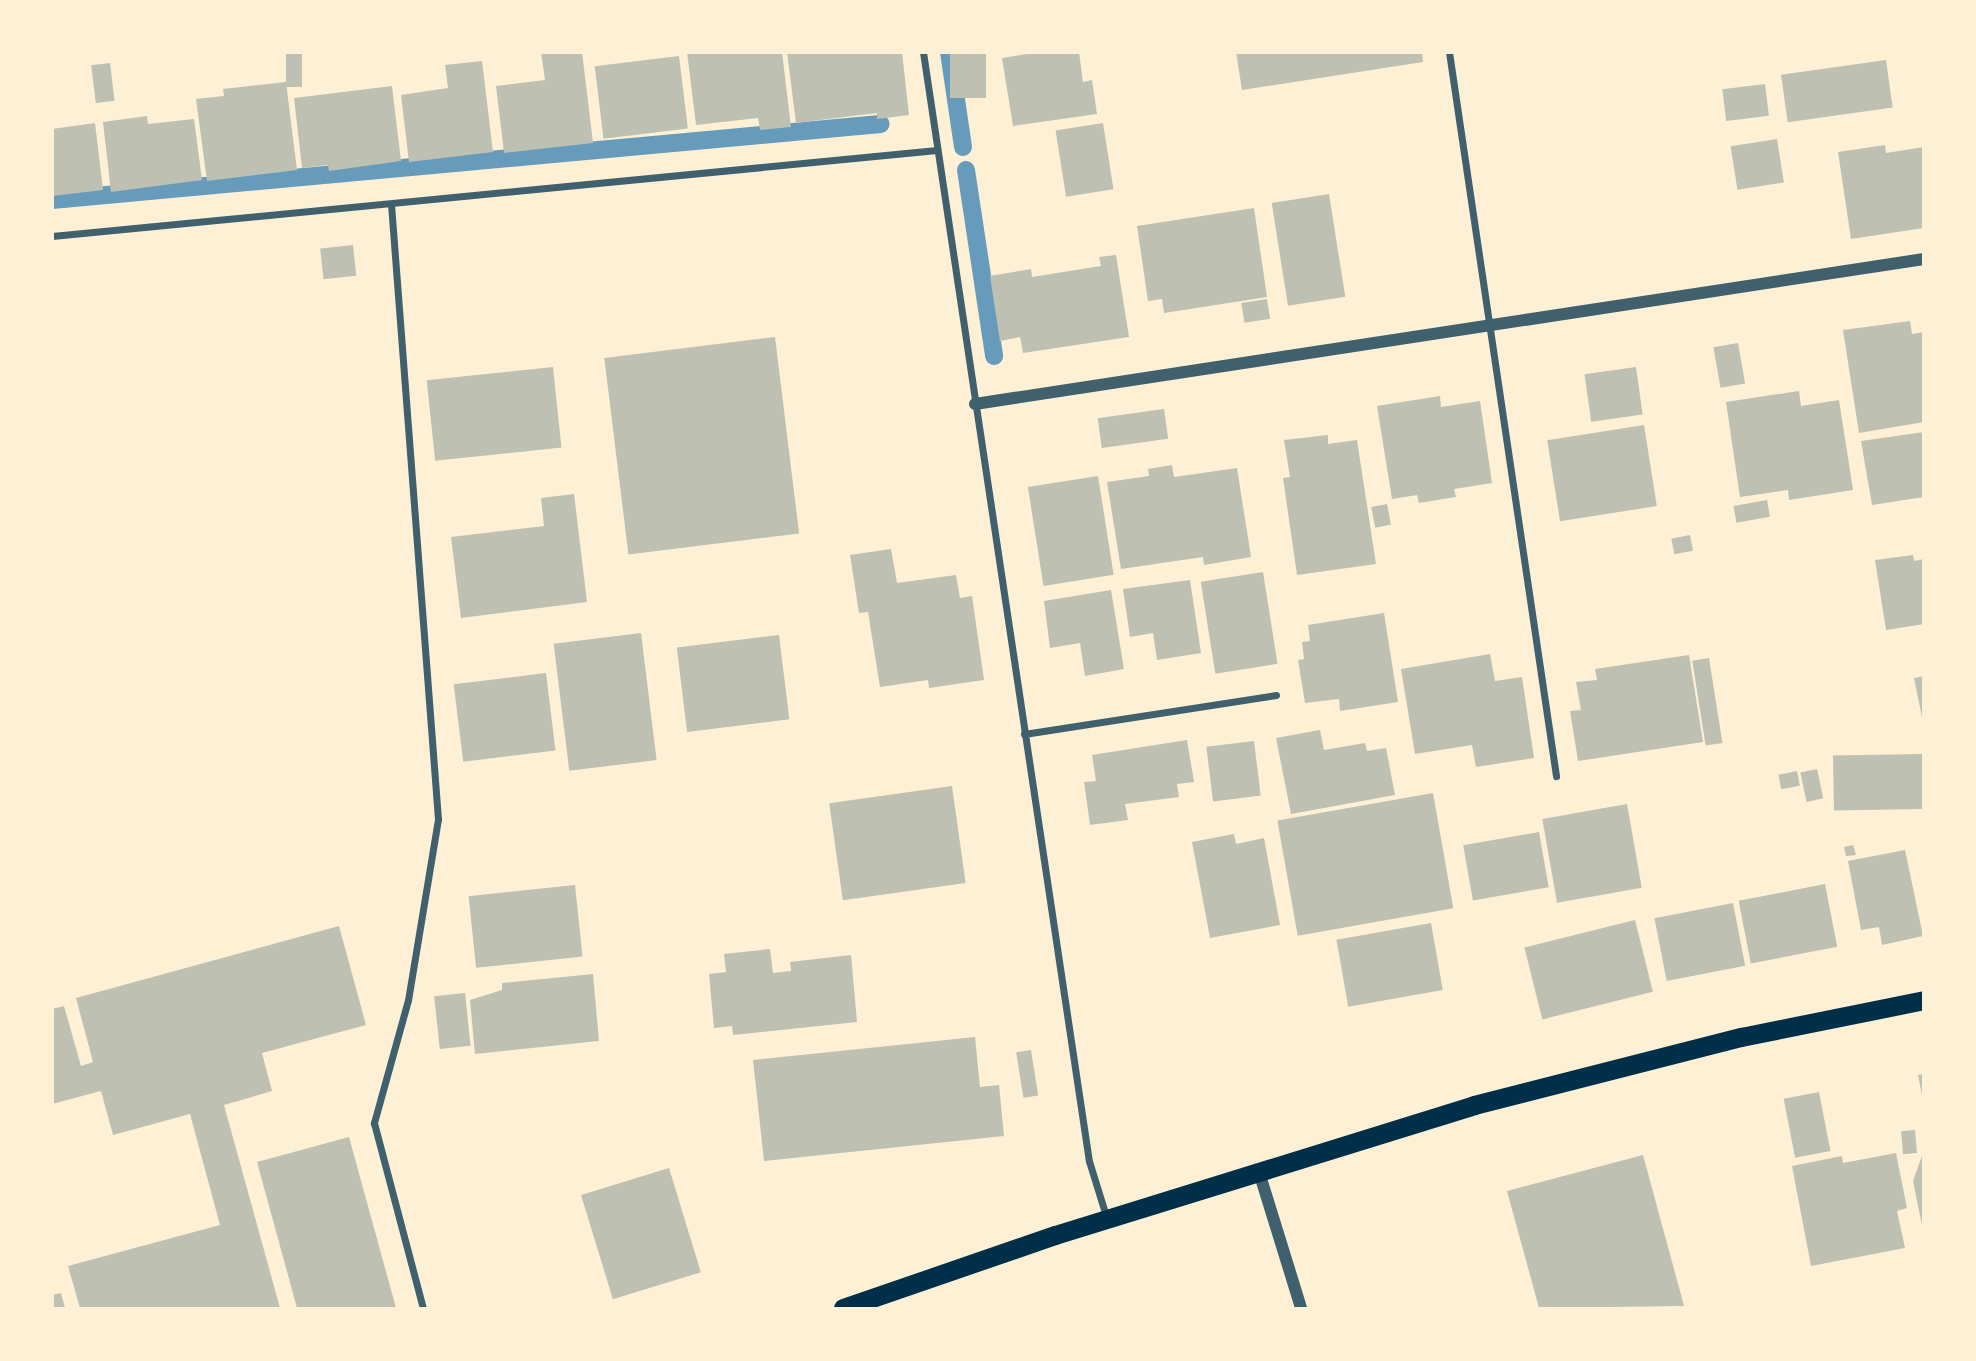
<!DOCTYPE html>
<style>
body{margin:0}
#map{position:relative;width:1976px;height:1361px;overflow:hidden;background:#fdf0d5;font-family:Jost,sans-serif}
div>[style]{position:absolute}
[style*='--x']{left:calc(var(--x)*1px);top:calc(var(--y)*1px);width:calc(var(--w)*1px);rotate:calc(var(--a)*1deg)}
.stream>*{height:18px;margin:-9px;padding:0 9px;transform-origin:9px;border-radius:9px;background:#669bbc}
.building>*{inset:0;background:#bec0b2;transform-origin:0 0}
.minor>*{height:7px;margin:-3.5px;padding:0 3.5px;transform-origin:3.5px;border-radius:3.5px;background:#3f606c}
.tertiary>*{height:12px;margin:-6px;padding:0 6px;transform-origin:6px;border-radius:6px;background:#3f606c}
.trunk>*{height:19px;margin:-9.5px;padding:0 9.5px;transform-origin:9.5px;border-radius:9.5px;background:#003049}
span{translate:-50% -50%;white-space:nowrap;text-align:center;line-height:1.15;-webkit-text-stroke:6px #fdf0d5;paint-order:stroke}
.frame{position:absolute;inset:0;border:54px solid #fdf0d5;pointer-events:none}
</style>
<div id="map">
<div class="stream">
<div style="--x:949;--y:52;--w:96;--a:81.6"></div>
<div style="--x:966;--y:170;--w:188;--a:81.4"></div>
<div style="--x:52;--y:200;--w:832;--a:-5.24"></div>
</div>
<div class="building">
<div style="left:286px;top:52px;width:16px;height:35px"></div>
<div style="clip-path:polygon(541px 52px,582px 52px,593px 143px,504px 153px,496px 86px,545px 80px)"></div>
<div style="clip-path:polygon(687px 52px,782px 52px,791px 127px,760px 130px,758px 118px,696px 125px)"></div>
<div style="clip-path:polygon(787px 52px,902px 52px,909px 115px,877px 119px,877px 113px,796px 123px)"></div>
<div style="left:950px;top:52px;width:36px;height:46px"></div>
<div style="clip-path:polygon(1039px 52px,1079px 52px,1083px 82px,1092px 80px,1097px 114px,1013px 126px,1002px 58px)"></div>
<div style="clip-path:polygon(1236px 52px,1422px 52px,1423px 62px,1242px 90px)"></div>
<div style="left:679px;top:56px;width:73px;height:85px;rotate:83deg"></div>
<div style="left:1886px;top:60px;width:48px;height:106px;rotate:82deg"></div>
<div style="clip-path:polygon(482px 61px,493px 152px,409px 162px,401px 95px,448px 88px,445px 65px)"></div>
<div style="left:110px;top:63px;width:38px;height:19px;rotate:83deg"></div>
<div style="clip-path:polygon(286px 82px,297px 170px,207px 181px,196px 99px,224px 96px,223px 89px)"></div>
<div style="left:1765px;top:84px;width:32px;height:43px;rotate:83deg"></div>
<div style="clip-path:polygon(392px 86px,401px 161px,329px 171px,328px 165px,302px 168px,294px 98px)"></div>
<div style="clip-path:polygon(147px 116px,148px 124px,194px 119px,202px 180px,111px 192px,103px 122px)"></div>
<div style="clip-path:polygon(95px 123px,103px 190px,52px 196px,52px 129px)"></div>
<div style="left:1103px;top:123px;width:67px;height:48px;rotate:81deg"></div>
<div style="left:1777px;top:139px;width:44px;height:47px;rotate:81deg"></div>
<div style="clip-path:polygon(1885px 145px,1886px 153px,1924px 147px,1924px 228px,1851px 239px,1838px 152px)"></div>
<div style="left:1329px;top:194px;width:104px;height:58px;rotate:81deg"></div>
<div style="clip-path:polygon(1254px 208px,1267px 297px,1164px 313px,1162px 299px,1148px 301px,1137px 226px)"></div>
<div style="left:353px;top:245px;width:31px;height:33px;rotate:84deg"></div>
<div style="clip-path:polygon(1116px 255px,1129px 337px,1023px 353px,1020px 337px,1000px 341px,990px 276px,1031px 269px,1032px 277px,1101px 266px,1099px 257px)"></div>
<div style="left:1267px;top:299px;width:20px;height:26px;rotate:81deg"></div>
<div style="clip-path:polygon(1910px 321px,1912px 334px,1924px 332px,1924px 422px,1859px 433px,1843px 330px)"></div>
<div style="left:775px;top:337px;width:198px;height:172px;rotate:83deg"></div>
<div style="left:1738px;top:343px;width:41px;height:25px;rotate:80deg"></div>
<div style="left:553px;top:367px;width:81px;height:127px;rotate:84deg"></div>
<div style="left:1636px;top:367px;width:48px;height:52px;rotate:82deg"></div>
<div style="clip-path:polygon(1799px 391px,1801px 406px,1839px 400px,1853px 490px,1789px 500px,1788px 490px,1740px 497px,1726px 402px)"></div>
<div style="clip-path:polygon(1440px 396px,1441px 407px,1480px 401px,1492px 483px,1454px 489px,1456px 497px,1419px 503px,1417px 495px,1392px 499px,1377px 406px)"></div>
<div style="left:1164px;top:409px;width:30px;height:67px;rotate:82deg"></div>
<div style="left:1644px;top:425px;width:82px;height:98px;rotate:81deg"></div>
<div style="clip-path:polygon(1924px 432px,1924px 497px,1872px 505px,1861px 441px)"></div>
<div style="clip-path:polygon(1328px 435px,1328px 444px,1357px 440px,1376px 564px,1297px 575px,1283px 478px,1290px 477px,1284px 440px)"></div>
<div style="clip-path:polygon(1172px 465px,1174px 477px,1237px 468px,1251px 557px,1204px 565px,1203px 557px,1121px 569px,1107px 482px,1149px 476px,1148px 469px)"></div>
<div style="left:1098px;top:476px;width:100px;height:71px;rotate:81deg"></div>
<div style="clip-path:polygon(574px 494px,587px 602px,461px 618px,451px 537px,544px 526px,541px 498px)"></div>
<div style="left:1767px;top:500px;width:17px;height:34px;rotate:80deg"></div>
<div style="left:1387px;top:504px;width:21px;height:16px;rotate:79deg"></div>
<div style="left:1690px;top:535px;width:16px;height:19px;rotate:79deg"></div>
<div style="clip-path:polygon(891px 549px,897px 583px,956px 575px,960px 598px,972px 596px,984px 680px,929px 688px,928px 680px,880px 687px,868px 612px,859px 613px,850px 555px)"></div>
<div style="clip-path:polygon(1913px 555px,1914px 561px,1924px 559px,1924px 624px,1886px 630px,1875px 560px)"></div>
<div style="left:1263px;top:572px;width:93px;height:63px;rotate:81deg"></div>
<div style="clip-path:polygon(1190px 580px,1201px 653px,1157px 660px,1153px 633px,1130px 637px,1123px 589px)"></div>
<div style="clip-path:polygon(1111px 590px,1124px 669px,1085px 676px,1080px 643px,1050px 648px,1044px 601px)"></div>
<div style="clip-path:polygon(1384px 613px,1398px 702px,1340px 711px,1339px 699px,1305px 703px,1298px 660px,1304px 659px,1302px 642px,1310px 641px,1308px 625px)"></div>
<div style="left:641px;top:633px;width:128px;height:88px;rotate:83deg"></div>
<div style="left:779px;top:635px;width:85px;height:103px;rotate:83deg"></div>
<div style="clip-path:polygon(1490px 654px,1495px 681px,1522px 677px,1534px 758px,1476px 767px,1472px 745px,1415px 754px,1401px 669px)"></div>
<div style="clip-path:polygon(1689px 655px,1703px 742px,1578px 761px,1570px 711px,1581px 710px,1576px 682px,1597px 680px,1595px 669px)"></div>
<div style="left:1709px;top:658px;width:86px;height:17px;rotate:81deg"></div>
<div style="left:546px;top:673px;width:78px;height:93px;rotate:83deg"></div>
<div style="clip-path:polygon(1924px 676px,1924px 717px,1922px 717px,1914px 678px)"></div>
<div style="clip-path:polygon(1320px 730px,1324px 750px,1365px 743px,1367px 751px,1386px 748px,1395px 795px,1291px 814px,1276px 738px)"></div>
<div style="clip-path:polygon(1187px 740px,1194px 782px,1177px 784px,1179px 797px,1125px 804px,1128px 820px,1090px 825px,1084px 782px,1096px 781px,1092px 755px)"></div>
<div style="left:1254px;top:741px;width:55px;height:48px;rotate:83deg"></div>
<div style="left:1923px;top:754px;width:55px;height:90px;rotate:89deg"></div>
<div style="left:1817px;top:769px;width:30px;height:17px;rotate:78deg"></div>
<div style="left:1797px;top:771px;width:15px;height:19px;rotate:79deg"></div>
<div style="left:952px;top:786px;width:98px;height:124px;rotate:82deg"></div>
<div style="left:1433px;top:793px;width:117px;height:158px;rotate:80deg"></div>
<div style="left:1627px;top:804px;width:85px;height:86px;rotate:80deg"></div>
<div style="left:1539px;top:832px;width:56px;height:77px;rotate:80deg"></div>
<div style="clip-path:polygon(1234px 834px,1236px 844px,1264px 838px,1280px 925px,1210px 938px,1192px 842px)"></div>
<div style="clip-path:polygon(1853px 845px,1856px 855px,1846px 856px,1844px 847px)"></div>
<div style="clip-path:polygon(1905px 850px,1923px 936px,1882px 945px,1879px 927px,1861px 930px,1848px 861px)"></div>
<div style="left:1825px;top:884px;width:64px;height:88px;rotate:79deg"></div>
<div style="left:575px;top:885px;width:72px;height:107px;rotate:84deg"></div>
<div style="left:1733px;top:903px;width:64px;height:80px;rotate:79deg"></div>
<div style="left:1635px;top:920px;width:74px;height:114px;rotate:76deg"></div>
<div style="left:1431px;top:923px;width:68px;height:96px;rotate:80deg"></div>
<div style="clip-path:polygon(339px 926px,366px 1025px,262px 1053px,272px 1091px,224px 1105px,280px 1308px,80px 1308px,68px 1266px,220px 1225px,190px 1114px,113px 1135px,101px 1091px,52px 1104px,52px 1009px,64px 1006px,81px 1066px,93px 1062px,76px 998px)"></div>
<div style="clip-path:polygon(770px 949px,773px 973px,791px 971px,790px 962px,851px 955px,857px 1022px,733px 1035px,732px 1026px,714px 1028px,709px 974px,726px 972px,724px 954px)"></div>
<div style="clip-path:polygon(593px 974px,599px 1041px,475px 1054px,470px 1000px,502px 990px,502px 983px)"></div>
<div style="left:465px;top:993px;width:53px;height:31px;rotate:84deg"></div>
<div style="clip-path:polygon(975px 1037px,980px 1087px,999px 1085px,1004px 1136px,764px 1161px,753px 1060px)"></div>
<div style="left:1031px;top:1050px;width:46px;height:15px;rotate:81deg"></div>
<div style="clip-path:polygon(1924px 1074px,1924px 1094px,1922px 1095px,1918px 1075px)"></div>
<div style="left:1819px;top:1092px;width:60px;height:36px;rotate:79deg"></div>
<div style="left:1915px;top:1130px;width:23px;height:14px;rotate:85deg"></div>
<div style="clip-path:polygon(349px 1137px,396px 1308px,297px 1308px,257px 1162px)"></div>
<div style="clip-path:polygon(1896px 1153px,1907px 1208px,1897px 1211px,1905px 1248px,1811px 1266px,1792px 1166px,1842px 1156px,1843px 1163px)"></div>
<div style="clip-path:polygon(1923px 1153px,1924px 1225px,1922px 1225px,1913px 1181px)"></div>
<div style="clip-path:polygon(1643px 1155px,1684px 1306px,1539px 1308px,1507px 1191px)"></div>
<div style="left:669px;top:1168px;width:109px;height:92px;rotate:73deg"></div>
<div style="clip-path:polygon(61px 1293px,65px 1308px,52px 1308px,52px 1295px)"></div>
</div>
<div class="minor">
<div style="--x:923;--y:52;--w:1121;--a:81.49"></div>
<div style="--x:1089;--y:1161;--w:61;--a:72.8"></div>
<div style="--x:1449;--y:52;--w:732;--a:81.59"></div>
<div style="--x:391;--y:204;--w:617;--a:85.63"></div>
<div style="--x:438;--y:819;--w:183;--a:99.4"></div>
<div style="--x:408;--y:1000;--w:128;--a:105.5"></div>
<div style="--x:374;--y:1123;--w:191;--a:75.2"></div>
<div style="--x:52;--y:236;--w:889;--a:-5.55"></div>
<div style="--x:1024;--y:734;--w:255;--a:-8.8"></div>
</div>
<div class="tertiary">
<div style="--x:975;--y:404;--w:960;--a:-8.69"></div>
<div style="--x:1259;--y:1172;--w:142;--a:72.8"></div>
</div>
<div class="trunk">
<div style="--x:843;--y:1308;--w:224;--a:-19"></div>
<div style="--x:1055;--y:1235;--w:439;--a:-17.2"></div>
<div style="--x:1474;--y:1105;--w:276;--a:-14.3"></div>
<div style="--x:1741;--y:1037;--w:187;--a:-11.4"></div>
</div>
<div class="frame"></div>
</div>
